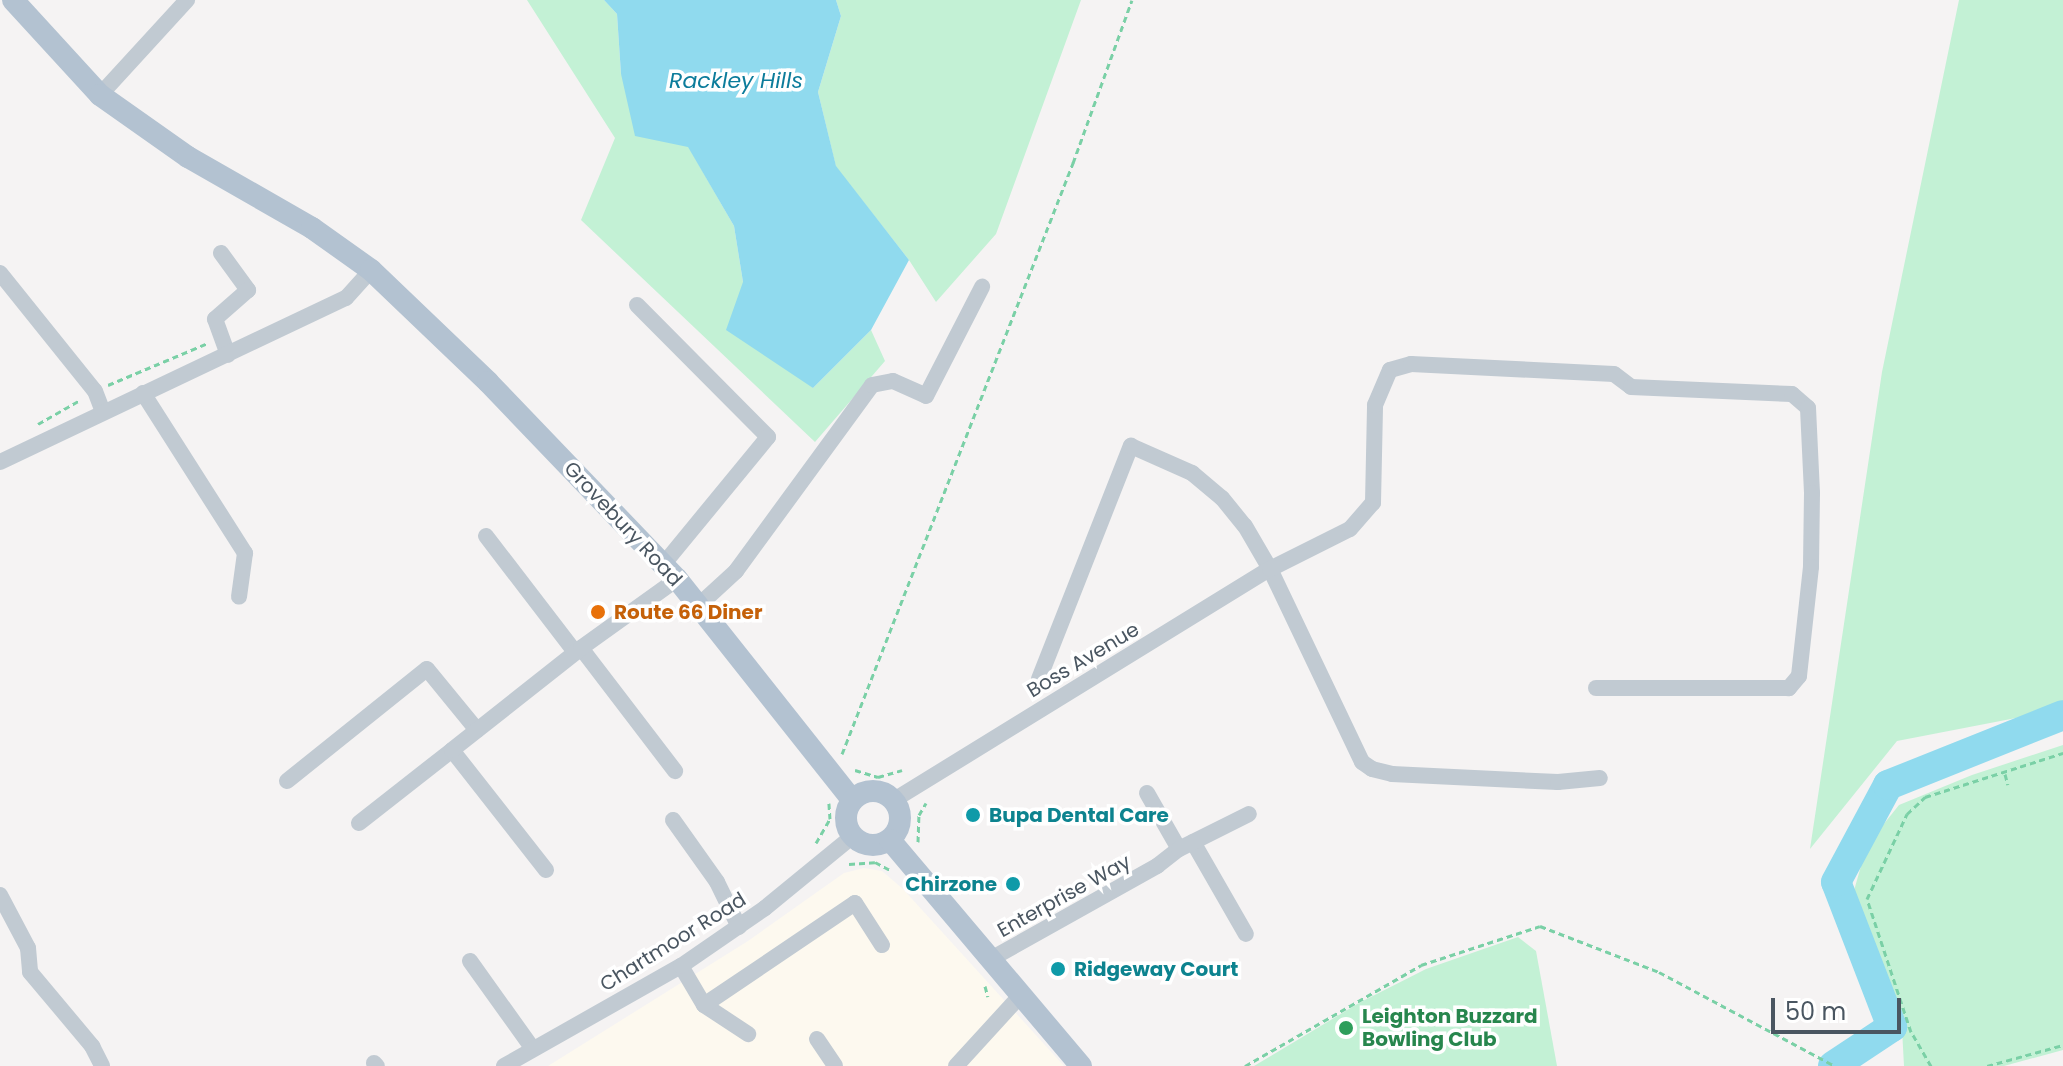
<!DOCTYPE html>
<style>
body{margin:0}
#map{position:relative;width:2063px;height:1066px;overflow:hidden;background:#f5f3f3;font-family:Poppins,sans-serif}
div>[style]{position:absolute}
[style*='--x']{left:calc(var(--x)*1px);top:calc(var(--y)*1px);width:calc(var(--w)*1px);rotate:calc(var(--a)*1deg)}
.commercial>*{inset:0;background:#fdf9ef}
.green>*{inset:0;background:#c3f1d5}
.water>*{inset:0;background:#90daee}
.river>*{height:30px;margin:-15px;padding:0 15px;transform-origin:15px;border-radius:15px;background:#90daee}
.path>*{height:3px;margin-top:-1.5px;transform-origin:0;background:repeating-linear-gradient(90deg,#7ad0a6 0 6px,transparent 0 10px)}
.minor>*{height:16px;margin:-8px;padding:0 8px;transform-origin:8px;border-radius:8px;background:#c1cad2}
.major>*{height:22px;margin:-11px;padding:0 11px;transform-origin:11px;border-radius:11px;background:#b3c2d1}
.major>.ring{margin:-11px;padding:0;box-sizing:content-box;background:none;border:22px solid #b3c2d1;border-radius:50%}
.dots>*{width:22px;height:22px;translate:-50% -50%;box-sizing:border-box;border:4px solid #fff;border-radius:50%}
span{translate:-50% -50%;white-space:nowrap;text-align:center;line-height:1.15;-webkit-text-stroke:7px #fff;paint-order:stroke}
.street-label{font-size:20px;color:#4a5661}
.food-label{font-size:20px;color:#c56008;font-weight:700}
.left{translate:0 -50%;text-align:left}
.culture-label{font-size:20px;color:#0d838f;font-weight:700}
.right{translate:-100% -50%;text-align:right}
.leisure-label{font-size:20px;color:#27864d;font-weight:700}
.water-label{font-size:22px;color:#0c7c9b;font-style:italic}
.scale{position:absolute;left:1771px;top:998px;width:130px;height:36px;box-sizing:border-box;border:4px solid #4a5661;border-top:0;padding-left:10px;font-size:24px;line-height:28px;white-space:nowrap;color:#4a5661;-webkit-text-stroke:6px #fff;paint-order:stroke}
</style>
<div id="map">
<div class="commercial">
<div style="clip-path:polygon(864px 868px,882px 871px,903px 889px,1064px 1066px,548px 1066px,748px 941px,844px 873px)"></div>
</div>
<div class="green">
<div style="clip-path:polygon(527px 0,604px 0,617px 14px,621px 74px,688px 146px,734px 226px,743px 282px,813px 388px,871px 330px,885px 361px,815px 442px,581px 220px,615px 138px)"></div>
<div style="clip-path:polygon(836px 0,1081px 0,996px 234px,936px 302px,909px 260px,836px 167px,818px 92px,841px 16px)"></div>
<div style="clip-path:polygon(1959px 0,2063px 0,2063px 709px,1897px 741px,1810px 849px,1882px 372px)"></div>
<div style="clip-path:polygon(2063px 745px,2063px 1050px,2004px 1066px,1904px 1066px,1902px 1029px,1853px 894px,1867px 845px,1899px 805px,1972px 775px)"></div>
<div style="clip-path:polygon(1518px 937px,1536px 951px,1557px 1066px,1254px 1066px,1359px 1003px,1426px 969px)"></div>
</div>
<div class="water">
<div style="clip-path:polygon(604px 0,836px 0,841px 16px,818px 92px,836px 166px,909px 260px,871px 330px,813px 388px,726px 330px,743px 282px,734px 226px,688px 147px,635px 136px,621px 74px,617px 14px)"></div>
</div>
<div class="river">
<div style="--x:1833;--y:1066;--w:71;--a:-33.5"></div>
<div style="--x:1892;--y:1027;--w:155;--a:-111.1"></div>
<div style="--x:1836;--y:882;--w:110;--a:-61.8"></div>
<div style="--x:1888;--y:785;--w:188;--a:-21.8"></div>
</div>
<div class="path">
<div style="--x:108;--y:385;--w:108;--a:-22.8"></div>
<div style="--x:38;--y:424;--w:48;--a:-29.7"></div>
<div style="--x:842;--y:754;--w:635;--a:-68.65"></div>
<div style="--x:1073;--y:163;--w:173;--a:-70.1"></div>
<div style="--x:855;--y:770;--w:24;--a:17"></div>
<div style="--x:878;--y:777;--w:25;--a:-16"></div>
<div style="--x:2005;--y:774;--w:11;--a:75"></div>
<div style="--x:918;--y:842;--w:27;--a:-88"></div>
<div style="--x:919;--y:815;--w:14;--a:-60"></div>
<div style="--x:816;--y:843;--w:28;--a:-60"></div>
<div style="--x:830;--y:819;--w:16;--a:-94"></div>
<div style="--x:849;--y:864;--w:26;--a:-4"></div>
<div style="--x:875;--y:862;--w:17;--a:28"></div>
<div style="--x:985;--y:986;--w:11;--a:75"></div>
<div style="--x:1245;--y:1066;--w:203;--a:-29.8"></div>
<div style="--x:1421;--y:965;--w:125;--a:-18.1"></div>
<div style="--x:1540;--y:926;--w:128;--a:21.1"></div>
<div style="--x:1659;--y:972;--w:200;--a:28.1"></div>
<div style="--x:1931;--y:1066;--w:39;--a:-120"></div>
<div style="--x:1911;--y:1032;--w:140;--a:-108.3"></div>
<div style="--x:1867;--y:899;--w:94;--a:-64.8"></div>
<div style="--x:1907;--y:814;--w:25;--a:-43"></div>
<div style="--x:1925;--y:797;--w:145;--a:-17.7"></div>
<div style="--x:1987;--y:1066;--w:79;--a:-15.4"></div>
</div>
<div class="minor">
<div style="--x:100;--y:95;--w:129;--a:-47.5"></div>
<div style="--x:221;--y:253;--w:46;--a:53.9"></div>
<div style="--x:248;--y:290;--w:44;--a:138.7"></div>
<div style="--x:215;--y:319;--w:38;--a:70"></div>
<div style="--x:0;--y:273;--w:151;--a:51.2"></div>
<div style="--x:95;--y:391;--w:22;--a:69"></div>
<div style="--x:637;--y:305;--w:186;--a:45.2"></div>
<div style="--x:768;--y:437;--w:166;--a:129.4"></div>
<div style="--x:143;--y:393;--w:190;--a:57.5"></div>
<div style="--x:245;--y:553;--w:44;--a:97.8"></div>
<div style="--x:0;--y:462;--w:383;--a:-25.4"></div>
<div style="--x:346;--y:298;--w:38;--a:-48"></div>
<div style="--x:486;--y:536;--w:146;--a:52.5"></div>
<div style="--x:698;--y:606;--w:52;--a:-42.6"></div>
<div style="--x:736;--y:571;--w:230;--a:-53.8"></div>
<div style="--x:872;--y:385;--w:21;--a:-11"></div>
<div style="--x:893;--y:381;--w:36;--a:24"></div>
<div style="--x:926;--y:396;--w:123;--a:-62.8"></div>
<div style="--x:581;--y:648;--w:155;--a:52.6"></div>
<div style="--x:1039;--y:679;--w:251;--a:-68.5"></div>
<div style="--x:1131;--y:446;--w:67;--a:23.9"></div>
<div style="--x:1192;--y:473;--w:39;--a:40"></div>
<div style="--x:1222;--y:498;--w:36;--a:51"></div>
<div style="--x:1245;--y:526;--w:50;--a:59.8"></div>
<div style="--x:1270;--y:569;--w:214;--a:64.5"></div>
<div style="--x:1362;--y:762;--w:12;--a:35"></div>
<div style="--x:1372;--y:769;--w:21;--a:14"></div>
<div style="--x:1392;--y:774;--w:166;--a:2.8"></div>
<div style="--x:1558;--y:782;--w:42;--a:-5.4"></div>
<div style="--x:287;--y:781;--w:179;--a:-38.7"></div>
<div style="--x:427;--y:669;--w:79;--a:50.7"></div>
<div style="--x:1147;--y:793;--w:64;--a:60.3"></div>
<div style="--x:894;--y:800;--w:441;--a:-31.6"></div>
<div style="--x:1270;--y:569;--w:89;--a:-26.6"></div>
<div style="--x:1350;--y:529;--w:35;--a:-49"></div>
<div style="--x:1373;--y:503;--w:98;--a:-88.8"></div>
<div style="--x:1375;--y:405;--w:38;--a:-67"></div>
<div style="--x:1390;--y:370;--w:22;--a:-16"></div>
<div style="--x:1411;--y:364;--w:203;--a:2.8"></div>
<div style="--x:1614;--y:374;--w:21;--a:37"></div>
<div style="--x:1631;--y:387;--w:161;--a:2.5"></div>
<div style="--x:1792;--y:394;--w:21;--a:41"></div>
<div style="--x:1808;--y:408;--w:85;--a:87.3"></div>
<div style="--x:1812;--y:493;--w:74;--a:90.8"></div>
<div style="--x:1811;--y:567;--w:110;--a:96.3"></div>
<div style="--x:1799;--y:676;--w:16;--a:130"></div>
<div style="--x:1789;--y:688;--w:193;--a:180"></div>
<div style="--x:673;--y:820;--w:76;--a:54.6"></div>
<div style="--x:717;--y:882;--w:50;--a:63.9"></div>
<div style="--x:359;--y:823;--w:118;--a:-38.1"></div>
<div style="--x:1193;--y:842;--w:106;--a:60.1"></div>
<div style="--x:546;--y:870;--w:152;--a:-128.1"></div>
<div style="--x:452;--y:750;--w:164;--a:-38.3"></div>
<div style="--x:581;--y:648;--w:118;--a:-35.7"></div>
<div style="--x:0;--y:895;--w:60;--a:62.2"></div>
<div style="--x:28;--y:948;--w:24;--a:85"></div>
<div style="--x:30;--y:972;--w:97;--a:50"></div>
<div style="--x:92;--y:1046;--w:22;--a:63"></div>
<div style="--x:989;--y:960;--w:193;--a:-29.2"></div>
<div style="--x:1157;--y:866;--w:28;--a:-38"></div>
<div style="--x:1179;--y:849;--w:78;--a:-26.6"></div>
<div style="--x:470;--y:961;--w:108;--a:54.4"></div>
<div style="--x:681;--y:966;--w:45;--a:59.5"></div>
<div style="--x:704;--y:1005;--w:53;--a:33.4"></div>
<div style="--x:704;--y:1005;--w:182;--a:-34"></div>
<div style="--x:855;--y:903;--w:50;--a:57.3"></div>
<div style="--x:817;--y:1039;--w:32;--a:56"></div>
<div style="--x:374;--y:1063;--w:4;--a:45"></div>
<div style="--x:504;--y:1066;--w:203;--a:-29.5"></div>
<div style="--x:681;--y:966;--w:102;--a:-34.6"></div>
<div style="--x:765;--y:908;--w:114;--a:-39.3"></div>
<div style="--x:956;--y:1066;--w:95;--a:-47.6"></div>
</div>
<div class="major">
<div style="--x:13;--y:0;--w:129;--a:47.5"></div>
<div style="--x:100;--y:95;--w:108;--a:35.2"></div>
<div style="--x:188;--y:157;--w:143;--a:29.8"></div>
<div style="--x:312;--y:228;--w:72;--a:35.4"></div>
<div style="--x:371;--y:270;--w:162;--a:43.7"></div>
<div style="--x:488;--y:382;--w:273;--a:46.2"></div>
<div style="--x:677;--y:579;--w:282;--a:51.6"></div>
<div class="ring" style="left:846px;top:791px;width:32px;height:32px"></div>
<div style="--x:890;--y:840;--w:296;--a:49.8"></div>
</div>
<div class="dots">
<div style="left:598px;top:612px;background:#e8710a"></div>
<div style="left:973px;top:815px;background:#0f9aa8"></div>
<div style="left:1013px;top:884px;background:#0f9aa8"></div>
<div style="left:1058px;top:969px;background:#0f9aa8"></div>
<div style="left:1346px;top:1028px;background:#2e9e5b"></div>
</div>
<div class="street-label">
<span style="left:623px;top:524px;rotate:47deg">Grovebury Road</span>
<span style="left:1083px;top:660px;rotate:-31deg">Boss Avenue</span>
<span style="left:1064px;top:896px;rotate:-29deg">Enterprise Way</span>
<span style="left:673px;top:942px;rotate:-32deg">Chartmoor Road</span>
</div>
<div class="food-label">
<span class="left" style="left:614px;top:612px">Route 66 Diner</span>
</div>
<div class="culture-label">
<span class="left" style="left:989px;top:815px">Bupa Dental Care</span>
<span class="right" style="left:997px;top:884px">Chirzone</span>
<span class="left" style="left:1074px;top:969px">Ridgeway Court</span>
</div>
<div class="leisure-label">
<span class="left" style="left:1362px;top:1028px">Leighton Buzzard<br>Bowling Club</span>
</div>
<div class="water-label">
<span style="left:736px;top:81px">Rackley Hills</span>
</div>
<div class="scale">50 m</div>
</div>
